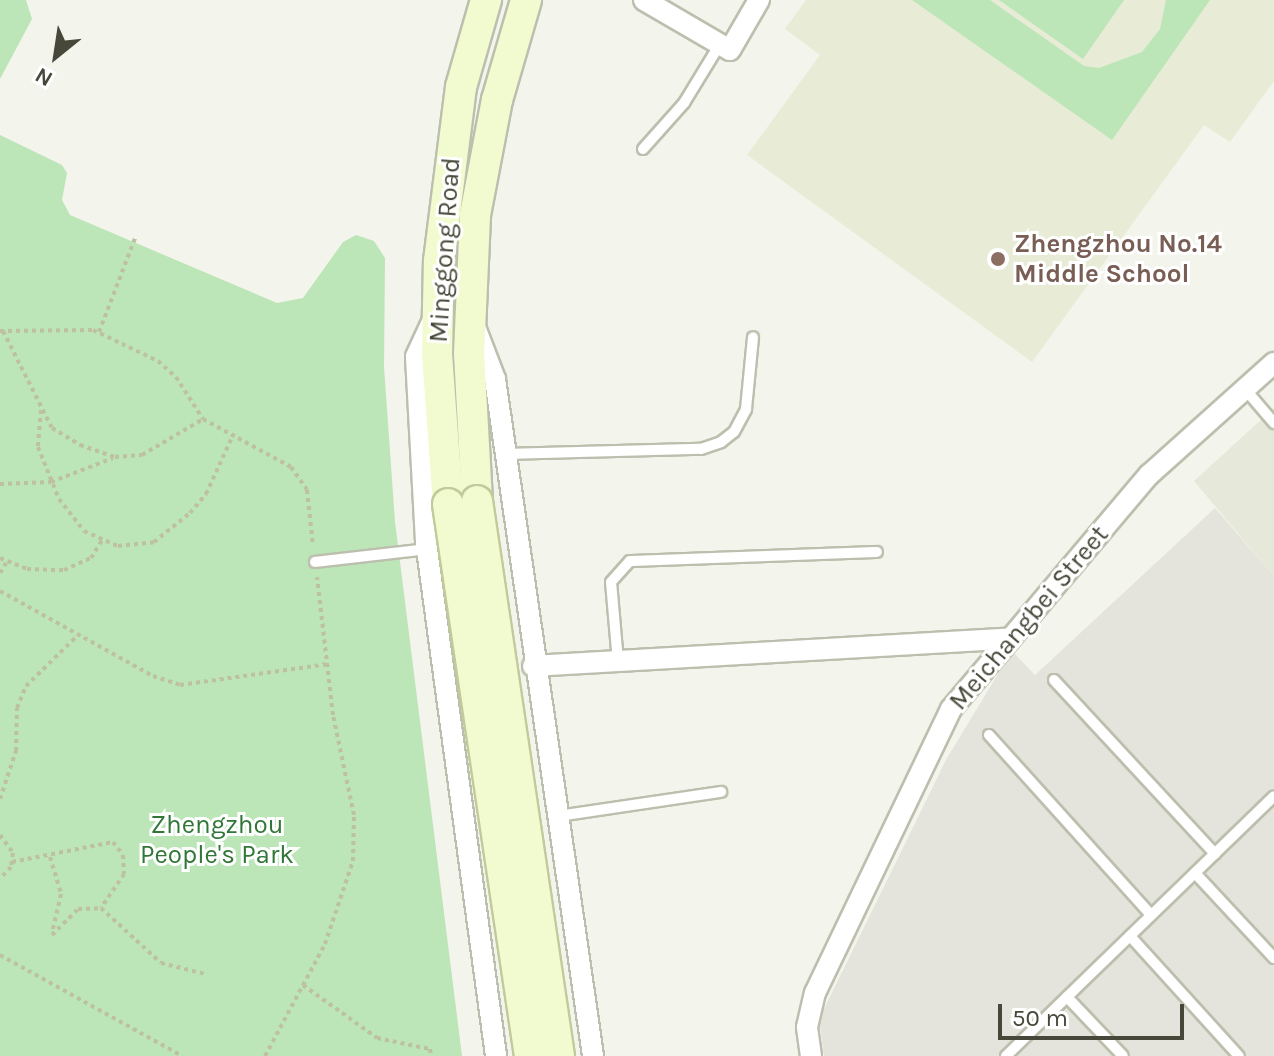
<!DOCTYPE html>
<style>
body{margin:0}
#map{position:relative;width:1274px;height:1056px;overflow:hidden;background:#f3f4eb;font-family:Karla,sans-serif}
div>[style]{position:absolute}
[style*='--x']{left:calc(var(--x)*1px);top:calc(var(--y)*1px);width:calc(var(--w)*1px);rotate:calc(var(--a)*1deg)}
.residential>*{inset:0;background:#e6e8da}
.industrial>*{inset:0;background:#e4e4dc}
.education>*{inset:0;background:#e8ecd6}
.green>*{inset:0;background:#bce5b8}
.path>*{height:4px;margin-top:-2px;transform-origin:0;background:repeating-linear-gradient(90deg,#bdc0a1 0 4px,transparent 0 8px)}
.roads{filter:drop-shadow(2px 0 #bdbfae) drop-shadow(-2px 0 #bdbfae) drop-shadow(0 2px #bdbfae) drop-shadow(0 -2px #bdbfae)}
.service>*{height:10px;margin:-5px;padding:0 5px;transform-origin:5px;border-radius:5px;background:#fff}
.minor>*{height:20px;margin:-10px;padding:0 10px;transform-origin:10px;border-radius:10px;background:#fff}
.secondary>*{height:30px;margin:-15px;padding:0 15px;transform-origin:15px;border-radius:15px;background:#f1fbcf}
.bridges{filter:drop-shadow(2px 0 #c1ca9a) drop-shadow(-2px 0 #c1ca9a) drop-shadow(0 2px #c1ca9a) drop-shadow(0 -2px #c1ca9a)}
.secondary-bridge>*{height:30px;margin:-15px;padding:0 15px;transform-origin:15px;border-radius:15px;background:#f1fbcf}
.dots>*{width:22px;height:22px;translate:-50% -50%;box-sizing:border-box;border:4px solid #fff;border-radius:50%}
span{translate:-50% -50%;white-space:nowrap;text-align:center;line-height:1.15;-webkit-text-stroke:6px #fff;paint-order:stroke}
.education-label{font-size:26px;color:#785e54;font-weight:700}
.left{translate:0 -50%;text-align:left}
.street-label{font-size:26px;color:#474839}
.park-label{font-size:26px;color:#307636}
.north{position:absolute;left:16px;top:16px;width:80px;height:80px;-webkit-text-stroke:6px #fff;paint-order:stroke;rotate:210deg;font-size:22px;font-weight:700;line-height:32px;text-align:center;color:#474839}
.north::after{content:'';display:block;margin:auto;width:28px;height:36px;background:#474839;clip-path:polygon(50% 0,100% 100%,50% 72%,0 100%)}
.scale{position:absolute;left:998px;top:1004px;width:186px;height:36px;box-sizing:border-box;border:4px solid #474839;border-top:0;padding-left:10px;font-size:24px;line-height:28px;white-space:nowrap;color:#474839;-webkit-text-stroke:6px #fff;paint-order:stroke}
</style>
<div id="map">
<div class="residential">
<div style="clip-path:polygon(1274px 408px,1274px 576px,1194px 481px)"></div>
</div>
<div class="industrial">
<div style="clip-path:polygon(1215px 508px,1274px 576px,1274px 1056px,824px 1056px,819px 1019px,947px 758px,1012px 651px,1035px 675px)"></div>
</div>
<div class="education">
<div style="clip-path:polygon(806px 0,1274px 0,1274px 81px,1230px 142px,1204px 125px,1032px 362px,747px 155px,820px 55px,785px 29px)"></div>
</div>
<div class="green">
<div style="clip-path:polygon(0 0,26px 0,32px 19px,0 79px)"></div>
<div style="clip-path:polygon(912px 0,990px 0,1084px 66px,1099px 68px,1142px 52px,1160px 29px,1166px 0,1210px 0,1112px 140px)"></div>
<div style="clip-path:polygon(999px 0,1124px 0,1083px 59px)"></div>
<div style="clip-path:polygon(0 135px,62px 165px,67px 173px,62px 200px,70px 215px,277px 303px,303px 298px,343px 242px,356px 235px,374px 241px,385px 258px,384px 367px,395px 522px,462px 1056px,0 1056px)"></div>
</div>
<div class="path">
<div style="--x:0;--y:331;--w:93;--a:-0.6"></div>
<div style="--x:93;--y:330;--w:72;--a:25.5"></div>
<div style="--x:158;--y:361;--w:24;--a:42"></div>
<div style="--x:176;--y:377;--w:50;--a:57.3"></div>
<div style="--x:203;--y:419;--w:100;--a:28.6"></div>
<div style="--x:291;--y:467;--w:28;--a:55"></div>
<div style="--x:307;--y:490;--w:55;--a:83.8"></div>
<div style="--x:3;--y:331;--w:109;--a:63.2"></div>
<div style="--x:52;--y:428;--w:33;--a:31"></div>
<div style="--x:80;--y:445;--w:37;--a:19"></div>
<div style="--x:115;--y:457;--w:27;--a:-4"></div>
<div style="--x:142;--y:455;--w:71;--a:-30.5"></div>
<div style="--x:99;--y:332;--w:101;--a:-69"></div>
<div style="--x:41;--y:410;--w:37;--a:95"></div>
<div style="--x:38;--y:447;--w:56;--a:68"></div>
<div style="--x:59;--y:499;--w:41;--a:52"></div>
<div style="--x:84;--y:531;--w:37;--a:24"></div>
<div style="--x:118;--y:546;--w:36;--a:-6"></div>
<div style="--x:154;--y:542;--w:46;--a:-38.9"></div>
<div style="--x:190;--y:513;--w:25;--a:-50"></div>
<div style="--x:206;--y:494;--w:65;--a:-65.4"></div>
<div style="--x:0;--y:484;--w:51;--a:-2.2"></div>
<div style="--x:51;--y:482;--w:66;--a:-21.2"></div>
<div style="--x:0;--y:558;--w:29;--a:22"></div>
<div style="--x:27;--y:569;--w:37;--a:2"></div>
<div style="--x:64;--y:570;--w:30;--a:-24"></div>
<div style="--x:91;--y:558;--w:22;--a:-58"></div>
<div style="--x:0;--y:573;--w:12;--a:-59"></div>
<div style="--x:0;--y:591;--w:175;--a:29.1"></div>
<div style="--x:153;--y:676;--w:28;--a:18"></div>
<div style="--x:180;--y:685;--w:148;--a:-8.1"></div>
<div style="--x:0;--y:799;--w:51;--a:-71.6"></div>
<div style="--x:16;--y:751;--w:43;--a:-88.7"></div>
<div style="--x:17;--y:708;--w:24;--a:-68"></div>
<div style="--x:26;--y:686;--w:71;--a:-44.4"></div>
<div style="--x:0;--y:835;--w:22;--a:54"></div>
<div style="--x:13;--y:853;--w:14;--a:98"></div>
<div style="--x:11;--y:867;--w:16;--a:133"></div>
<div style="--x:50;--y:857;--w:39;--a:73"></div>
<div style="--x:61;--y:894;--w:40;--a:103"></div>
<div style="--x:12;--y:862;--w:103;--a:-11.2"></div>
<div style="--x:113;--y:842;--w:16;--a:52"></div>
<div style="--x:123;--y:855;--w:19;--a:87"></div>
<div style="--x:124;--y:874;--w:41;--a:124.1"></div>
<div style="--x:52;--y:935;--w:37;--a:-45"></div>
<div style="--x:78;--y:909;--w:23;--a:-2"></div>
<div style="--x:101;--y:908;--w:81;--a:42.5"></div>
<div style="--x:161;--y:963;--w:45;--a:14"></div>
<div style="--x:0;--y:955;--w:208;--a:29"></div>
<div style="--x:303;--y:985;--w:91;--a:35.6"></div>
<div style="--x:377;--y:1038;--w:54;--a:11.7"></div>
<div style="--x:430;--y:1049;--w:7;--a:82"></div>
<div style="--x:265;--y:1056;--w:127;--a:-61.8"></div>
<div style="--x:325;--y:944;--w:88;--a:-71.4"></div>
<div style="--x:353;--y:861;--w:46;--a:-88.8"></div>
<div style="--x:354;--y:815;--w:102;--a:-101.9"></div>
<div style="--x:333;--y:715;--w:139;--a:-96.6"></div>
</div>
<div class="roads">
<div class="service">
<div style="--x:643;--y:149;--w:62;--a:-48.3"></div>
<div style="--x:684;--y:103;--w:69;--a:-58.6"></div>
<div style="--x:1245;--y:389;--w:45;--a:49.5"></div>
<div style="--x:504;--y:454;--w:197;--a:-1.5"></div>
<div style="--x:701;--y:449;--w:21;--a:-19"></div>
<div style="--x:721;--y:442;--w:16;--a:-38"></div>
<div style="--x:734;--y:432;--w:26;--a:-62"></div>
<div style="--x:746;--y:409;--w:72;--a:-84.4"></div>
<div style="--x:315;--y:562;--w:113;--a:-6.6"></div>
<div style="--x:618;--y:662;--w:80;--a:-95"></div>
<div style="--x:611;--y:582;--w:28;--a:-48"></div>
<div style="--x:630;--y:561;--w:247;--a:-2.1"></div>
<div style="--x:1054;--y:680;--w:237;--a:47.2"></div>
<div style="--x:989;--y:735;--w:242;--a:48"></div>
<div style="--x:558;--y:816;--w:165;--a:-8.4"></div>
<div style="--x:1195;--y:873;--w:116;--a:47.1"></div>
<div style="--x:1130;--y:936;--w:162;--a:47.8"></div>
<div style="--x:1067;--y:997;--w:81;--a:46.5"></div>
<div style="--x:1006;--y:1056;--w:373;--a:-44.1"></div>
</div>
<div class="minor">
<div style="--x:644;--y:0;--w:99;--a:30.2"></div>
<div style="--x:730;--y:50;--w:58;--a:-59.9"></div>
<div style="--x:432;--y:322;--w:38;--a:115"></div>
<div style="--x:416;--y:357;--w:185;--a:86.9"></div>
<div style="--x:426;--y:542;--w:519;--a:82.24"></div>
<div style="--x:475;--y:327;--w:56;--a:69"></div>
<div style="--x:495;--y:379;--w:684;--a:81.76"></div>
<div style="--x:533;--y:666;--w:476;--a:-3.3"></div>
<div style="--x:811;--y:1056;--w:29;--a:-98"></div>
<div style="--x:807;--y:1027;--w:35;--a:-77"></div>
<div style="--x:815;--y:993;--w:315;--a:-64.4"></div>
<div style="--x:951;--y:709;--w:307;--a:-49.8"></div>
<div style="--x:1149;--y:475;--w:168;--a:-41.9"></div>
</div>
<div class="secondary">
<div style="--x:477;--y:501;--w:147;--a:-93.1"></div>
<div style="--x:469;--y:354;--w:139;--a:-87.5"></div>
<div style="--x:475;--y:215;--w:117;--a:-79.2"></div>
<div style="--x:497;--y:100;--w:104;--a:-73.8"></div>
<div style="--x:448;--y:504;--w:150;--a:-94.2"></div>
<div style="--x:437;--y:354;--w:93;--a:-88.8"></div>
<div style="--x:439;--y:261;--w:175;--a:-82.8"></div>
<div style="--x:461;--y:87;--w:91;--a:-74"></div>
</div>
</div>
<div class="bridges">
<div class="secondary-bridge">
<div style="--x:477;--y:501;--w:561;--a:81.6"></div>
<div style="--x:448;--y:504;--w:558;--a:81.55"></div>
</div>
</div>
<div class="dots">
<div style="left:998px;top:259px;background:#8d6e63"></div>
</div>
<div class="education-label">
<span class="left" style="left:1014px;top:259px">Zhengzhou No.14<br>Middle School</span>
</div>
<div class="street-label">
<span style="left:445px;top:250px;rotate:-86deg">Minggong Road</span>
<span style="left:1029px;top:618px;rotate:-50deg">Meichangbei Street</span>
</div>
<div class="park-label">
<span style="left:217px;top:840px">Zhengzhou<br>People's Park</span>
</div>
<div class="north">N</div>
<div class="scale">50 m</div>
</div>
